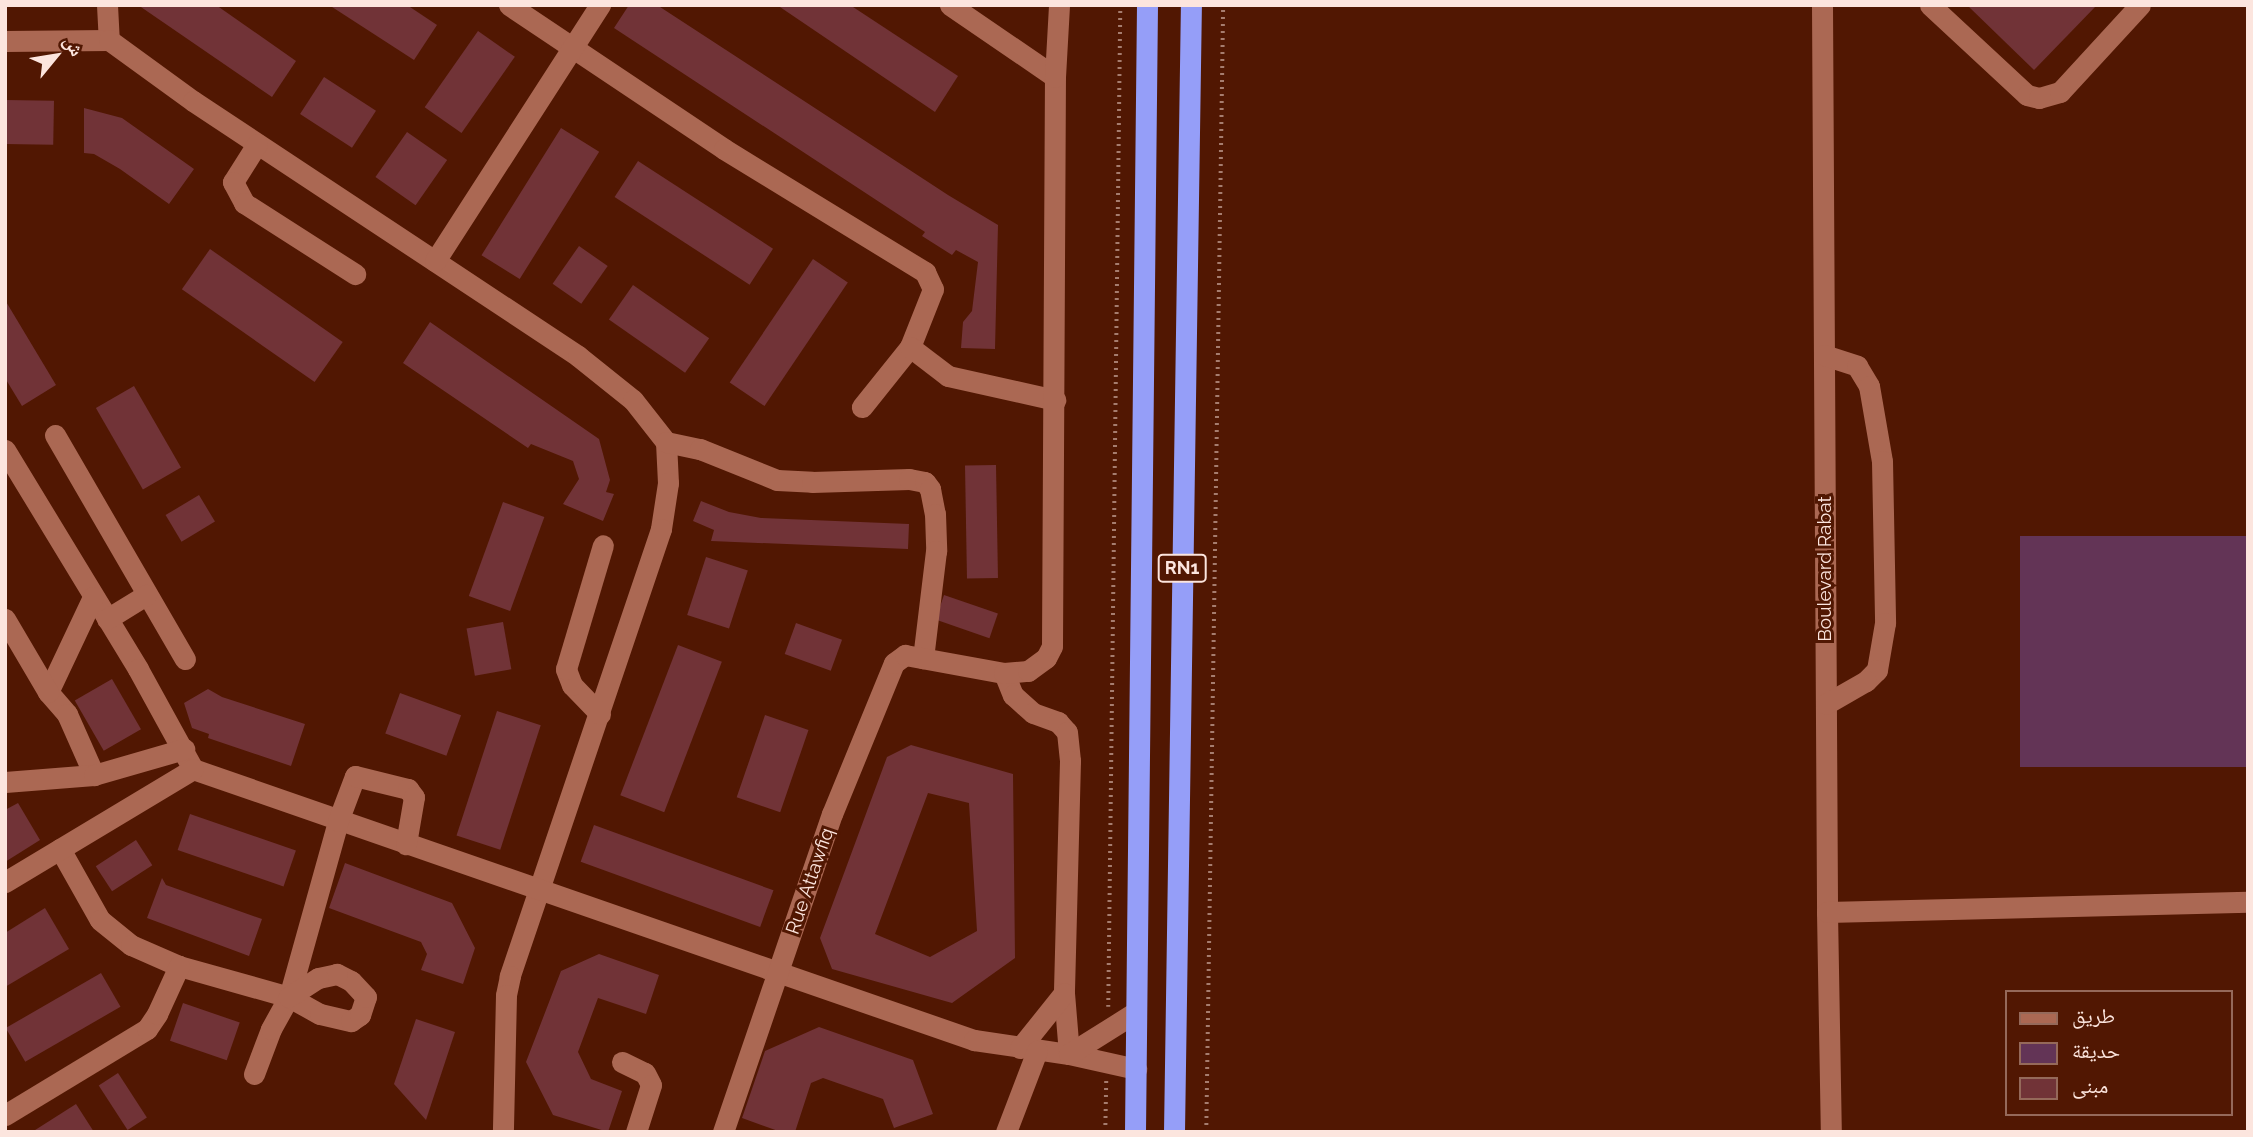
<!DOCTYPE html>
<meta charset="utf-8">
<style>
body{margin:0}
#map{position:relative;width:2253px;height:1137px;overflow:hidden;background:#511702;font-family:Raleway,"Noto Naskh Arabic",sans-serif}
div>[style]{position:absolute}
[style*='--x']{left:calc(var(--x)*1px);top:calc(var(--y)*1px);width:calc(var(--w)*1px);rotate:calc(var(--a)*1deg)}
.green>*{inset:0;background:#633456;transform-origin:0 0}
.building>*{inset:0;background:#713337;transform-origin:0 0}
.path>*{height:3.5px;margin-top:-1.75px;transform-origin:0;background:repeating-linear-gradient(90deg,#a67d6f 0 2px,transparent 0 7px)}
.minor>*{height:21px;margin:-10.5px;padding:0 10.5px;transform-origin:10.5px;border-radius:10.5px;background:#ab6853}
.highway>*{height:21px;margin:-10.5px;padding:0 10.5px;transform-origin:10.5px;border-radius:10.5px;background:#959ef8}
span{translate:-50% -50%;white-space:nowrap;text-align:center;line-height:1.15;-webkit-text-stroke:6px #511702;paint-order:stroke}
.shield-label span{padding:2px 5px;background:#511702;border:2px solid;border-radius:5px;-webkit-text-stroke-width:0}
.shield-label{font-size:18px;color:#fce5de;font-weight:700}
.street-label{font-size:19px;color:#fce5de}
.frame{position:absolute;inset:0;border:7px solid #fce5de;pointer-events:none}
.legend{position:absolute;left:2005px;top:990px;width:228px;height:126px;box-sizing:border-box;background:#511702;border:2px solid #95695a;margin:0;padding:9px 12px;list-style:none;font-size:21px;color:#fce5de}
.legend li{display:flex;align-items:center;gap:14px;height:35px}
.legend b{width:35px;border:2px solid #95695a}
.north{position:absolute;left:21px;top:21px;width:70px;height:70px;-webkit-text-stroke:5px #511702;paint-order:stroke;rotate:60deg;font-size:19px;font-weight:700;line-height:28px;text-align:center;color:#fce5de}
.north::after{content:'';display:block;margin:auto;width:24px;height:32px;background:#fce5de;clip-path:polygon(50% 0,100% 100%,50% 72%,0 100%)}
</style>
<div id="map">
<div class="green">
<div style="left:2248px;top:536px;width:231px;height:228px;rotate:90deg"></div>
</div>
<div class="building">
<div style="clip-path:polygon(138px 5px,216px 5px,296px 61px,272px 97px)"></div>
<div style="clip-path:polygon(329px 5px,407px 5px,437px 25px,414px 60px)"></div>
<div style="clip-path:polygon(629px 5px,657px 5px,948px 195px,998px 225px,995px 349px,961px 348px,963px 322px,972px 311px,978px 262px,956px 250px,952px 255px,922px 236px,925px 232px,614px 28px)"></div>
<div style="clip-path:polygon(777px 5px,850px 5px,958px 76px,935px 112px)"></div>
<div style="clip-path:polygon(1967px 5px,2097px 5px,2034px 70px)"></div>
<div style="left:478px;top:31px;width:45px;height:93px;rotate:35deg"></div>
<div style="left:324px;top:77px;width:62px;height:44px;rotate:33deg"></div>
<div style="left:5px;top:100px;width:49px;height:44px;rotate:1deg"></div>
<div style="clip-path:polygon(84px 108px,122px 118px,194px 169px,169px 204px,120px 169px,94px 154px,84px 153px)"></div>
<div style="left:561px;top:128px;width:45px;height:150px;rotate:32deg"></div>
<div style="left:407px;top:132px;width:49px;height:55px;rotate:35deg"></div>
<div style="left:638px;top:161px;width:161px;height:43px;rotate:33deg"></div>
<div style="left:579px;top:246px;width:35px;height:46px;rotate:35deg"></div>
<div style="left:210px;top:249px;width:162px;height:49px;rotate:35deg"></div>
<div style="left:813px;top:259px;width:42px;height:149px;rotate:34deg"></div>
<div style="left:633px;top:285px;width:93px;height:42px;rotate:35deg"></div>
<div style="clip-path:polygon(5px 300px,56px 385px,22px 406px,5px 378px)"></div>
<div style="clip-path:polygon(430px 322px,599px 439px,610px 480px,606px 492px,614px 494px,603px 521px,563px 504px,579px 479px,573px 461px,531px 444px,528px 448px,403px 363px)"></div>
<div style="left:134px;top:386px;width:94px;height:44px;rotate:60deg"></div>
<div style="left:996px;top:465px;width:113px;height:31px;rotate:89deg"></div>
<div style="left:199px;top:495px;width:31px;height:39px;rotate:59deg"></div>
<div style="clip-path:polygon(701px 501px,729px 512px,761px 518px,909px 524px,908px 549px,711px 541px,714px 530px,693px 521px)"></div>
<div style="left:503px;top:502px;width:44px;height:100px;rotate:20deg"></div>
<div style="left:706px;top:557px;width:44px;height:61px;rotate:18deg"></div>
<div style="left:944px;top:595px;width:57px;height:26px;rotate:19deg"></div>
<div style="left:503px;top:622px;width:48px;height:37px;rotate:80deg"></div>
<div style="left:796px;top:623px;width:49px;height:33px;rotate:20deg"></div>
<div style="left:678px;top:645px;width:47px;height:161px;rotate:21deg"></div>
<div style="left:112px;top:679px;width:58px;height:43px;rotate:60deg"></div>
<div style="clip-path:polygon(208px 689px,222px 697px,305px 724px,291px 766px,208px 738px,209px 734px,192px 728px,184px 703px)"></div>
<div style="left:400px;top:693px;width:65px;height:43px;rotate:20deg"></div>
<div style="left:497px;top:711px;width:46px;height:131px;rotate:18deg"></div>
<div style="left:765px;top:715px;width:46px;height:87px;rotate:19deg"></div>
<div style="clip-path:polygon(evenodd,911px 745px,1013px 774px,1015px 958px,952px 1003px,832px 969px,820px 938px,887px 757px,911px 745px,928px 793px,969px 803px,977px 931px,930px 957px,875px 934px,928px 793px)"></div>
<div style="clip-path:polygon(18px 803px,40px 840px,5px 862px,5px 810px)"></div>
<div style="left:190px;top:814px;width:112px;height:38px;rotate:19deg"></div>
<div style="left:594px;top:825px;width:191px;height:39px;rotate:20deg"></div>
<div style="left:136px;top:840px;width:30px;height:48px;rotate:57deg"></div>
<div style="clip-path:polygon(345px 863px,452px 903px,475px 948px,463px 984px,421px 970px,427px 954px,421px 942px,329px 908px)"></div>
<div style="clip-path:polygon(162px 878px,166px 885px,262px 919px,249px 956px,147px 918px)"></div>
<div style="clip-path:polygon(45px 908px,69px 949px,5px 987px,5px 933px)"></div>
<div style="clip-path:polygon(599px 954px,659px 975px,646px 1014px,598px 998px,578px 1052px,591px 1079px,622px 1091px,608px 1132px,553px 1115px,526px 1062px,561px 971px)"></div>
<div style="left:101px;top:973px;width:39px;height:110px;rotate:60deg"></div>
<div style="left:183px;top:1003px;width:60px;height:40px;rotate:19deg"></div>
<div style="clip-path:polygon(416px 1019px,455px 1032px,426px 1120px,394px 1084px)"></div>
<div style="clip-path:polygon(819px 1027px,913px 1060px,933px 1114px,894px 1128px,883px 1099px,823px 1078px,811px 1083px,795px 1132px,781px 1132px,742px 1118px,765px 1051px)"></div>
<div style="left:118px;top:1073px;width:53px;height:23px;rotate:57deg"></div>
<div style="clip-path:polygon(76px 1104px,94px 1132px,32px 1132px)"></div>
</div>
<div class="path">
<div style="--x:1108;--y:1007;--w:1002;--a:-89.31"></div>
<div style="--x:1105;--y:1132;--w:51;--a:-88.9"></div>
<div style="--x:1206;--y:1132;--w:1127;--a:-89.14"></div>
</div>
<div class="minor">
<div style="--x:107;--y:5;--w:35;--a:87"></div>
<div style="--x:509;--y:5;--w:259;--a:33.8"></div>
<div style="--x:724;--y:149;--w:236;--a:31.5"></div>
<div style="--x:925;--y:272;--w:19;--a:65"></div>
<div style="--x:933;--y:289;--w:62;--a:111.6"></div>
<div style="--x:910;--y:347;--w:77;--a:128.7"></div>
<div style="--x:950;--y:5;--w:127;--a:34.4"></div>
<div style="--x:1822;--y:5;--w:907;--a:89.68"></div>
<div style="--x:1827;--y:912;--w:220;--a:89"></div>
<div style="--x:1930;--y:5;--w:132;--a:42.9"></div>
<div style="--x:2027;--y:95;--w:12;--a:14"></div>
<div style="--x:2039;--y:98;--w:22;--a:-16"></div>
<div style="--x:2060;--y:92;--w:118;--a:-47.4"></div>
<div style="--x:5;--y:41;--w:104;--a:-0.6"></div>
<div style="--x:109;--y:40;--w:104;--a:36"></div>
<div style="--x:193;--y:101;--w:462;--a:33.5"></div>
<div style="--x:578;--y:356;--w:70;--a:38.7"></div>
<div style="--x:633;--y:400;--w:53;--a:51.8"></div>
<div style="--x:666;--y:442;--w:41;--a:87.2"></div>
<div style="--x:668;--y:483;--w:47;--a:98.7"></div>
<div style="--x:661;--y:529;--w:472;--a:108.7"></div>
<div style="--x:510;--y:976;--w:19;--a:102"></div>
<div style="--x:506;--y:995;--w:137;--a:91.3"></div>
<div style="--x:257;--y:144;--w:45;--a:122.3"></div>
<div style="--x:233;--y:182;--w:24;--a:62"></div>
<div style="--x:244;--y:203;--w:132;--a:32.6"></div>
<div style="--x:435;--y:261;--w:305;--a:-57.2"></div>
<div style="--x:910;--y:347;--w:48;--a:37.3"></div>
<div style="--x:948;--y:376;--w:110;--a:12.6"></div>
<div style="--x:1824;--y:355;--w:35;--a:18"></div>
<div style="--x:1857;--y:366;--w:23;--a:59"></div>
<div style="--x:1869;--y:386;--w:76;--a:80.2"></div>
<div style="--x:1882;--y:461;--w:162;--a:88.9"></div>
<div style="--x:1885;--y:623;--w:48;--a:99.7"></div>
<div style="--x:1877;--y:670;--w:16;--a:135"></div>
<div style="--x:1866;--y:681;--w:46;--a:150.1"></div>
<div style="--x:55;--y:435;--w:259;--a:59.9"></div>
<div style="--x:666;--y:442;--w:35;--a:12"></div>
<div style="--x:700;--y:449;--w:83;--a:21.9"></div>
<div style="--x:777;--y:480;--w:35;--a:3"></div>
<div style="--x:812;--y:482;--w:97;--a:-1.8"></div>
<div style="--x:909;--y:479;--w:16;--a:11"></div>
<div style="--x:925;--y:482;--w:9;--a:54"></div>
<div style="--x:930;--y:489;--w:25;--a:79"></div>
<div style="--x:935;--y:514;--w:37;--a:88"></div>
<div style="--x:936;--y:551;--w:108;--a:96.9"></div>
<div style="--x:5;--y:450;--w:256;--a:58.7"></div>
<div style="--x:138;--y:669;--w:114;--a:61.2"></div>
<div style="--x:193;--y:769;--w:827;--a:19.14"></div>
<div style="--x:974;--y:1040;--w:96;--a:8.4"></div>
<div style="--x:1069;--y:1054;--w:69;--a:12.6"></div>
<div style="--x:93;--y:597;--w:105;--a:115.3"></div>
<div style="--x:48;--y:692;--w:29;--a:49"></div>
<div style="--x:67;--y:714;--w:67;--a:66.1"></div>
<div style="--x:5;--y:619;--w:85;--a:59.5"></div>
<div style="--x:107;--y:619;--w:46;--a:-31.6"></div>
<div style="--x:1004;--y:673;--w:24;--a:68"></div>
<div style="--x:1013;--y:695;--w:27;--a:42"></div>
<div style="--x:1033;--y:713;--w:27;--a:20"></div>
<div style="--x:1058;--y:722;--w:13;--a:48"></div>
<div style="--x:1067;--y:732;--w:29;--a:84"></div>
<div style="--x:1070;--y:761;--w:232;--a:91.5"></div>
<div style="--x:1064;--y:993;--w:61;--a:85.3"></div>
<div style="--x:600;--y:714;--w:40;--a:-134"></div>
<div style="--x:572;--y:685;--w:17;--a:-111"></div>
<div style="--x:566;--y:669;--w:129;--a:-73.4"></div>
<div style="--x:5;--y:782;--w:89;--a:-4.5"></div>
<div style="--x:94;--y:775;--w:94;--a:-16.1"></div>
<div style="--x:60;--y:849;--w:81;--a:60.6"></div>
<div style="--x:100;--y:920;--w:40;--a:39"></div>
<div style="--x:131;--y:945;--w:52;--a:23.6"></div>
<div style="--x:179;--y:966;--w:114;--a:15.7"></div>
<div style="--x:289;--y:997;--w:183;--a:-74.4"></div>
<div style="--x:338;--y:821;--w:48;--a:-69.3"></div>
<div style="--x:355;--y:776;--w:55;--a:13.8"></div>
<div style="--x:408;--y:789;--w:10;--a:53"></div>
<div style="--x:414;--y:797;--w:48;--a:99.7"></div>
<div style="--x:5;--y:882;--w:219;--a:-31"></div>
<div style="--x:1827;--y:912;--w:421;--a:-1.4"></div>
<div style="--x:1020;--y:1048;--w:70;--a:-51.3"></div>
<div style="--x:1069;--y:1054;--w:79;--a:-32.1"></div>
<div style="--x:622;--y:1062;--w:25;--a:26"></div>
<div style="--x:645;--y:1073;--w:13;--a:63"></div>
<div style="--x:651;--y:1085;--w:49;--a:107.7"></div>
<div style="--x:254;--y:1074;--w:48;--a:-69.3"></div>
<div style="--x:271;--y:1029;--w:37;--a:-61"></div>
<div style="--x:289;--y:997;--w:35;--a:29"></div>
<div style="--x:320;--y:1014;--w:32;--a:13"></div>
<div style="--x:351;--y:1021;--w:11;--a:-34"></div>
<div style="--x:360;--y:1015;--w:19;--a:-72"></div>
<div style="--x:366;--y:997;--w:22;--a:-133"></div>
<div style="--x:351;--y:981;--w:16;--a:-153"></div>
<div style="--x:337;--y:974;--w:19;--a:168"></div>
<div style="--x:318;--y:978;--w:35;--a:147"></div>
<div style="--x:5;--y:1115;--w:166;--a:-31.2"></div>
<div style="--x:147;--y:1029;--w:18;--a:-56"></div>
<div style="--x:157;--y:1014;--w:53;--a:-65.4"></div>
<div style="--x:723;--y:1132;--w:336;--a:-71.1"></div>
<div style="--x:832;--y:814;--w:163;--a:-67.7"></div>
<div style="--x:894;--y:663;--w:14;--a:-36"></div>
<div style="--x:905;--y:655;--w:101;--a:10.3"></div>
<div style="--x:1004;--y:673;--w:24;--a:-5"></div>
<div style="--x:1028;--y:671;--w:22;--a:-36"></div>
<div style="--x:1046;--y:658;--w:13;--a:-63"></div>
<div style="--x:1052;--y:646;--w:569;--a:-89.7"></div>
<div style="--x:1055;--y:77;--w:72;--a:-86.8"></div>
<div style="--x:1006;--y:1132;--w:87;--a:-69.1"></div>
</div>
<div class="highway">
<div style="--x:1135;--y:1132;--w:1127;--a:-89.39"></div>
<div style="--x:1174;--y:1132;--w:1127;--a:-89.14"></div>
</div>
<div class="shield-label">
<span style="left:1182px;top:568px">RN1</span>
</div>
<div class="street-label">
<span style="left:1825px;top:569px;rotate:-90deg">Boulevard Rabat</span>
<span style="left:810px;top:881px;rotate:-71deg">Rue Attawfiq</span>
</div>
<div class="frame"></div>
<ul class="legend">
<li><b style="height:9px;background:#ab6853"></b>طريق</li>
<li><b style="height:19px;background:#633456"></b>حديقة</li>
<li><b style="height:19px;background:#713337"></b>مبنى</li>
</ul>
<div class="north">ش</div>
</div>
